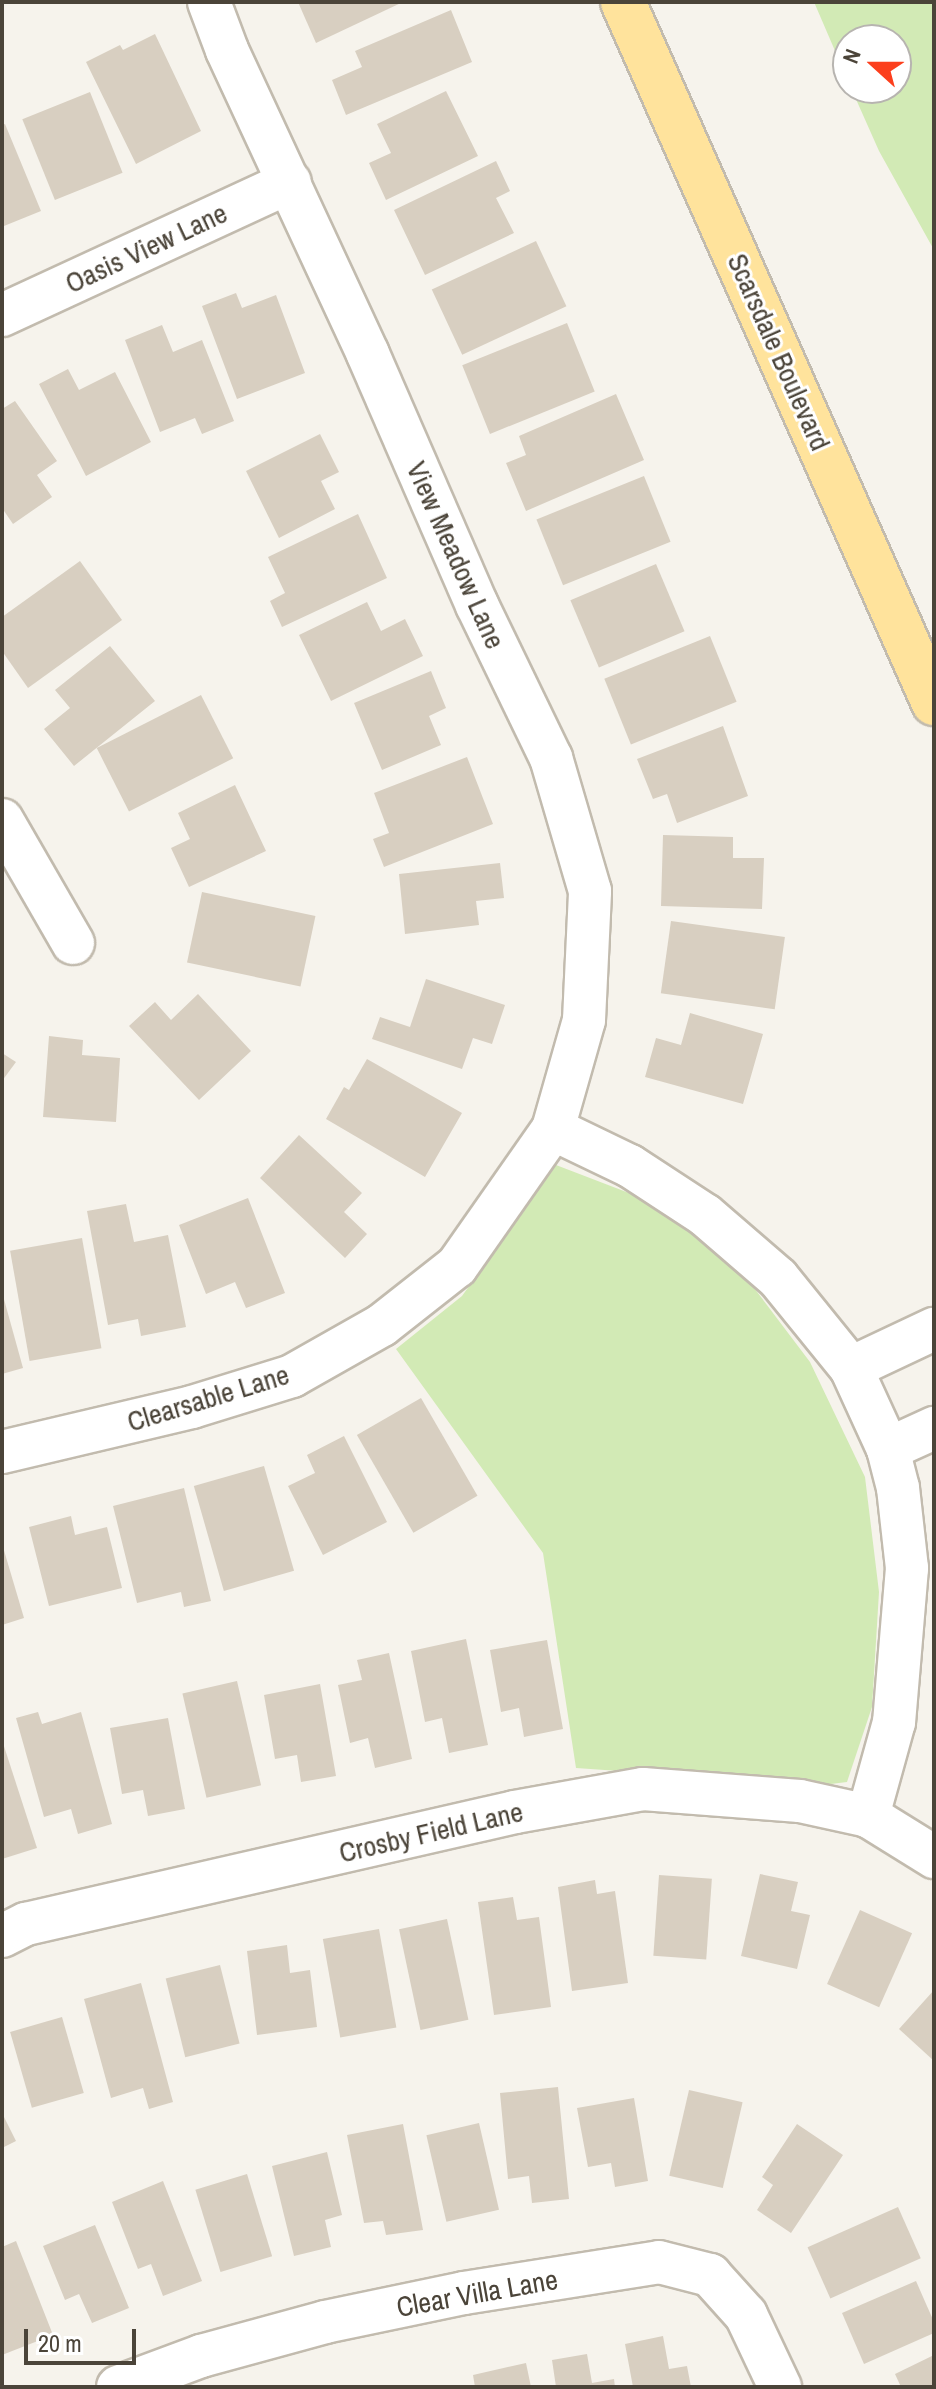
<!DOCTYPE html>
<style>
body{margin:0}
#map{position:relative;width:936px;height:2389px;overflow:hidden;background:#f6f3ec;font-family:"Archivo Narrow",sans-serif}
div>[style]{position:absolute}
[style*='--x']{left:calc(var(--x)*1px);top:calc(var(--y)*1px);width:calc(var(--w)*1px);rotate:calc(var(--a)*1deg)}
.green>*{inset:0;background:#d2eab5}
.building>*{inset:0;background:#d8cfc1;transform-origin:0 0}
.roads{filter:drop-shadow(2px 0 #c2bbae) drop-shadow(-2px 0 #c2bbae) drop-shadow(0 2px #c2bbae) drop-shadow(0 -2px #c2bbae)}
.minor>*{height:42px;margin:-21px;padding:0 21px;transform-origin:21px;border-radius:21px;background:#fff}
.major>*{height:44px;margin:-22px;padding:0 22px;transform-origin:22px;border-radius:22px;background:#ffe39c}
span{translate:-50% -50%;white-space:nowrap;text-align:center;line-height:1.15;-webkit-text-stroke:6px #fff;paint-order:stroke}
.street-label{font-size:28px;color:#4b4439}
.frame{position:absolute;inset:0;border:4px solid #4b4439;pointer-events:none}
.north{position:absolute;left:832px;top:24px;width:80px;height:80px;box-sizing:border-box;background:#fff;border:2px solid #b7b4b0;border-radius:50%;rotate:291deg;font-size:22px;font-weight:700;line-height:32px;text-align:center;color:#4b4439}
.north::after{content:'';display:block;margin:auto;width:28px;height:36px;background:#fc3f1d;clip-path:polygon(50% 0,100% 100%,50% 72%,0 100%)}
.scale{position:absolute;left:24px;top:2329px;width:112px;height:36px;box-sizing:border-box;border:4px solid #4b4439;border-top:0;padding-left:10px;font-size:24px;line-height:28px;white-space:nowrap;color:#4b4439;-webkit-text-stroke:6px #fff;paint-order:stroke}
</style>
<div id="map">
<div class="green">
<div style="clip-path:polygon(814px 2px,934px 2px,934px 250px,879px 151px,851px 88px,896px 88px,896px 40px,848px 40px,848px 81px)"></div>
<div style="clip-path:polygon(556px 1165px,642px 1198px,739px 1268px,810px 1362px,865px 1477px,879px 1592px,872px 1707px,847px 1782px,742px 1795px,648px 1773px,576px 1768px,543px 1553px,396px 1349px,462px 1296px)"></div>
</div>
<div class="building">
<div style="clip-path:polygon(298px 2px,403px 2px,316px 43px)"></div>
<div style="clip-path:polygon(451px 10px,472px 62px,346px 115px,332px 80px,362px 67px,355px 51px)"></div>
<div style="clip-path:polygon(155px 34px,201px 131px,136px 164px,86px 62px,120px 45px,123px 50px)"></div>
<div style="clip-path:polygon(446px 91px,478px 156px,386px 200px,369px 163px,391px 153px,377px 124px)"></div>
<div style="left:90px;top:92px;width:87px;height:73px;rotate:68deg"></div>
<div style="clip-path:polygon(5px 124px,41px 211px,4px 226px,2px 125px)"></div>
<div style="clip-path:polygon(496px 161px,510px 191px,496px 198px,514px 233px,425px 275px,394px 210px)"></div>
<div style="left:536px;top:241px;width:72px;height:115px;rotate:65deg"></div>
<div style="clip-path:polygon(236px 293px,242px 308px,276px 295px,305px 373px,237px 399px,202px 306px)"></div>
<div style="left:567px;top:323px;width:74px;height:113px;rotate:68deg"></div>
<div style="clip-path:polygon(162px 325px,173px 352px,202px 340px,234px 421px,202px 434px,195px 418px,160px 432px,125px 340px)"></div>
<div style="clip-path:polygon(68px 369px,79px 390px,115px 372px,151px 442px,86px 476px,39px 384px)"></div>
<div style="clip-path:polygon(616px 394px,644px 460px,526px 511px,506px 463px,526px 455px,519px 436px)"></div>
<div style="clip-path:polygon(15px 401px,57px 461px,37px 475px,52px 497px,13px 524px,2px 508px,2px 409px)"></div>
<div style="clip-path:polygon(320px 434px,339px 472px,321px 481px,335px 509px,279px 538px,246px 471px)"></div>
<div style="left:644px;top:476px;width:71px;height:116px;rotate:68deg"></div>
<div style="clip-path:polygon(358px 514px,387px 578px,282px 627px,270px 601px,285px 593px,268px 557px)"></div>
<div style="clip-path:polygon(80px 561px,122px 620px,28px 688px,2px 651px,2px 617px)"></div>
<div style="left:656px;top:564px;width:73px;height:93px;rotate:67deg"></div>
<div style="clip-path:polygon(367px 602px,381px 631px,405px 619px,423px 656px,331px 701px,299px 635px)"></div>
<div style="left:710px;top:636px;width:71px;height:114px;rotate:68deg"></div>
<div style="clip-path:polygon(110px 646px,155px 701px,74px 766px,44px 729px,70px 708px,55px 690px)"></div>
<div style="clip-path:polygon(431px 671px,446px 708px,429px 716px,441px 745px,382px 770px,354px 703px)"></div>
<div style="left:201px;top:695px;width:71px;height:117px;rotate:63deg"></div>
<div style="clip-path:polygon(723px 726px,748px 796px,677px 823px,667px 794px,653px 799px,637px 759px)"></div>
<div style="clip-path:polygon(467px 757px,493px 824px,384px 867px,373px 839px,389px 833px,374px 793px)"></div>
<div style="clip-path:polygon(235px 785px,266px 851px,189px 887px,171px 848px,190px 839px,178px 813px)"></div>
<div style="clip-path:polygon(663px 835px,733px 837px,733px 858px,764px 858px,762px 909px,661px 906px)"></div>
<div style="clip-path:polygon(500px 863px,504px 898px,476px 901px,479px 925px,405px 934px,399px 874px)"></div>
<div style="left:202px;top:892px;width:116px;height:72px;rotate:12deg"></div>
<div style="left:671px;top:921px;width:115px;height:73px;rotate:8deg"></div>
<div style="clip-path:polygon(426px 979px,505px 1005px,492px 1044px,473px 1038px,462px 1069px,372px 1039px,380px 1017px,410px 1027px)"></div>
<div style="clip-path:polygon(198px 994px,251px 1051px,199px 1100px,129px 1026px,155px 1002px,171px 1020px)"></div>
<div style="clip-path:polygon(690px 1013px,763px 1034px,743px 1104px,645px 1077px,656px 1038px,681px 1045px)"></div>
<div style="clip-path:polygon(49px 1036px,83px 1040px,82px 1055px,120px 1058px,116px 1122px,43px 1117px)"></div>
<div style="clip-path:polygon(2px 1053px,16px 1062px,2px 1081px)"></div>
<div style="clip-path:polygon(367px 1059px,462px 1113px,425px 1177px,326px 1119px,344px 1087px,349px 1090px)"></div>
<div style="clip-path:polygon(299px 1135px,362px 1193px,344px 1212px,367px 1234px,345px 1258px,260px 1178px)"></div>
<div style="clip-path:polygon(248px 1198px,285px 1293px,246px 1308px,235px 1282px,206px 1294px,179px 1225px)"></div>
<div style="clip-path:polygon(126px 1204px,134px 1242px,168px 1235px,186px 1327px,141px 1336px,138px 1319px,108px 1325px,87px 1211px)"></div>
<div style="left:82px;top:1238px;width:112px;height:73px;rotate:80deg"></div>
<div style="clip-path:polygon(2px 1292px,23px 1368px,2px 1374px)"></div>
<div style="left:421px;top:1398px;width:113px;height:74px;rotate:60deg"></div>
<div style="clip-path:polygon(344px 1436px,387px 1522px,323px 1555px,288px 1486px,315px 1473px,307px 1455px)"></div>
<div style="left:264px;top:1466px;width:109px;height:73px;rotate:74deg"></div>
<div style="clip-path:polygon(184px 1488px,211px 1601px,184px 1607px,181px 1592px,137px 1603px,113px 1506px)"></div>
<div style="clip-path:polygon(71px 1516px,75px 1535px,107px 1527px,122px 1588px,49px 1606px,29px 1527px)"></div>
<div style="clip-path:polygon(3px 1547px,24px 1618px,2px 1625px,2px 1548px)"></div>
<div style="clip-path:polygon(466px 1639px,488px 1745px,449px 1753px,442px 1718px,425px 1722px,411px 1651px)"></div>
<div style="clip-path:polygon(547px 1640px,563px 1729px,524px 1737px,519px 1708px,501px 1712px,490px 1650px)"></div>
<div style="clip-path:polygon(389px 1653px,412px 1759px,375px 1768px,368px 1738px,350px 1743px,338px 1685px,362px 1680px,357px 1660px)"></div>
<div style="left:237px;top:1681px;width:107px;height:56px;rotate:77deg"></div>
<div style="clip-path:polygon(320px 1684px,336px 1776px,301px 1782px,297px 1755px,275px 1759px,264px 1695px)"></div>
<div style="clip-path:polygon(38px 1712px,42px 1724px,81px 1712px,112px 1824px,78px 1834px,71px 1809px,44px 1817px,16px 1718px)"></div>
<div style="clip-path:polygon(168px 1718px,185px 1809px,148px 1816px,143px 1790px,122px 1794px,110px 1728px)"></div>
<div style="clip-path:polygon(2px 1740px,37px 1848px,2px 1859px)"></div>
<div style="clip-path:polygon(760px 1874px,798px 1882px,791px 1911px,810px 1915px,797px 1969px,741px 1956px)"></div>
<div style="left:659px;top:1875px;width:53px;height:81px;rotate:4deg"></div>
<div style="clip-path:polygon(595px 1880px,597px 1894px,615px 1891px,628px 1983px,572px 1991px,558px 1887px)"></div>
<div style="clip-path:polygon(513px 1897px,517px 1920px,539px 1917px,551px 2007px,494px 2015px,478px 1902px)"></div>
<div style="left:860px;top:1910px;width:57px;height:81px;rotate:24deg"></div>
<div style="left:447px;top:1919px;width:103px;height:49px;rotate:78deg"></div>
<div style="left:379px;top:1929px;width:100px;height:57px;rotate:80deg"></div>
<div style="clip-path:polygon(287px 1945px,290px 1973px,310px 1970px,317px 2027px,257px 2035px,247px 1951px)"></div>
<div style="left:220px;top:1965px;width:81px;height:56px;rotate:76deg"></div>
<div style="clip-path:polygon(141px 1983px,173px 2102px,149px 2109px,143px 2088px,111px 2098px,84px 1999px)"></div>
<div style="clip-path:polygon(934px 1990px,934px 2061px,899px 2029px)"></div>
<div style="left:62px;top:2017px;width:79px;height:54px;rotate:74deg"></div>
<div style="clip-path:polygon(558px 2087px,569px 2199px,532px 2203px,529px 2176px,508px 2179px,500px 2093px)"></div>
<div style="left:689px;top:2090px;width:55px;height:88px;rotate:13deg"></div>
<div style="clip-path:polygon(634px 2098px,648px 2181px,615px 2187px,611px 2163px,588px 2167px,577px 2108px)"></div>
<div style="clip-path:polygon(2px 2113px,16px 2141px,2px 2148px)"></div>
<div style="left:479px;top:2123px;width:89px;height:54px;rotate:77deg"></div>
<div style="clip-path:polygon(403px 2124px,423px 2230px,386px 2235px,383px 2221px,364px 2223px,347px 2135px)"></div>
<div style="clip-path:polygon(797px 2124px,843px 2155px,791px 2233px,757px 2210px,773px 2185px,762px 2177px)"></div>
<div style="clip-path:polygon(327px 2152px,342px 2215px,325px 2220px,331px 2247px,294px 2256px,272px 2166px)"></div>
<div style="left:247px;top:2174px;width:86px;height:54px;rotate:73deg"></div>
<div style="clip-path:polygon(163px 2181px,202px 2281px,163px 2296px,151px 2264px,138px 2269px,112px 2202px)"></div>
<div style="left:898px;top:2207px;width:56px;height:99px;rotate:66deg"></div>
<div style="clip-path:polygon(95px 2225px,129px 2308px,92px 2323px,79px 2294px,65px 2300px,43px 2246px)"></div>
<div style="clip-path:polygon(16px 2241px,53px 2335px,2px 2355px,2px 2247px)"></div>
<div style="clip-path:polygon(916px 2281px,934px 2322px,934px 2333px,864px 2364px,842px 2313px)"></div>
<div style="clip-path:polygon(663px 2336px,669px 2369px,687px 2366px,691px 2387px,633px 2387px,625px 2344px)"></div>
<div style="clip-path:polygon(587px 2354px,592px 2383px,614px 2379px,615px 2387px,556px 2387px,552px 2360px)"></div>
<div style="clip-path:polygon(934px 2355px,934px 2387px,901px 2387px,895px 2374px)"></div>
<div style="clip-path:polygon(526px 2363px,531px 2387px,475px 2387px,473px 2375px)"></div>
</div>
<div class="roads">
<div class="minor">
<div style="--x:2;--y:315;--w:317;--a:-24.8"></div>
<div style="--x:2;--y:820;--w:142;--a:60"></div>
<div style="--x:553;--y:1129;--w:85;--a:25.7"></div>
<div style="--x:630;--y:1166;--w:90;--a:33.2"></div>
<div style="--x:705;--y:1215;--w:96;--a:40.8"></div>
<div style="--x:778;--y:1278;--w:116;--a:51"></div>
<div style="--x:851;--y:1368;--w:89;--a:65.4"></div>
<div style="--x:888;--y:1449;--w:40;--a:75.6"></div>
<div style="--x:898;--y:1488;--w:81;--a:83.6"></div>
<div style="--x:907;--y:1568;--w:155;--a:94.8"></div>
<div style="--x:894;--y:1722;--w:98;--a:105.5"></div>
<div style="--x:851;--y:1368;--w:92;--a:-25.2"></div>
<div style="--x:888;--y:1449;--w:51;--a:-24.5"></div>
<div style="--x:2;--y:1452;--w:195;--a:-13.3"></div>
<div style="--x:192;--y:1407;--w:105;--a:-17.2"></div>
<div style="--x:292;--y:1376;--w:103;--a:-29.5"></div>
<div style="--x:382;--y:1325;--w:95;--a:-38.2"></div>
<div style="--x:457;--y:1266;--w:167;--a:-55"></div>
<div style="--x:553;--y:1129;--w:113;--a:-74.1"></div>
<div style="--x:584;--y:1020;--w:129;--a:-87.3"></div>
<div style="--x:590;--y:891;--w:139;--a:-106.3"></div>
<div style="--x:551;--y:758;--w:170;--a:-115.8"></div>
<div style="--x:477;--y:605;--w:274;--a:-113.5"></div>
<div style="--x:368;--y:354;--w:335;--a:-114.9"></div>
<div style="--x:227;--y:50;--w:51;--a:-110.6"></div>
<div style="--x:2;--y:1936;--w:27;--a:-27"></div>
<div style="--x:26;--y:1924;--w:502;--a:-12.9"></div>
<div style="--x:515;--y:1812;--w:130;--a:-10.2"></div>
<div style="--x:643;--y:1789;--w:157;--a:4.4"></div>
<div style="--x:800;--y:1801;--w:70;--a:12.4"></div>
<div style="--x:868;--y:1816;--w:78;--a:31.8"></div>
<div style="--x:118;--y:2387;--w:89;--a:-20.5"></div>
<div style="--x:201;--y:2356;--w:129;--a:-15.3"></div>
<div style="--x:325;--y:2322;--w:142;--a:-11.8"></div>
<div style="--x:464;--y:2293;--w:197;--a:-9"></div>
<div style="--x:659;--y:2262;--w:53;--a:14.3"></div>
<div style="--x:710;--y:2275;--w:54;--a:48"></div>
<div style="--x:746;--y:2315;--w:80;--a:64.7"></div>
</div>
<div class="major">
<div style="--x:623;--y:2;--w:767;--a:66.08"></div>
</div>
</div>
<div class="street-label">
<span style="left:146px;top:248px;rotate:-25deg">Oasis View Lane</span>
<span style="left:779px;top:352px;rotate:66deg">Scarsdale Boulevard</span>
<span style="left:456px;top:555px;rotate:66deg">View Meadow Lane</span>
<span style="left:208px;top:1398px;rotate:-17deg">Clearsable Lane</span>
<span style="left:431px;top:1832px;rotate:-13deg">Crosby Field Lane</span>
<span style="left:477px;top:2293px;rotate:-10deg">Clear Villa Lane</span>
</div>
<div class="frame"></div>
<div class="north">N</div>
<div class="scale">20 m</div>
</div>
